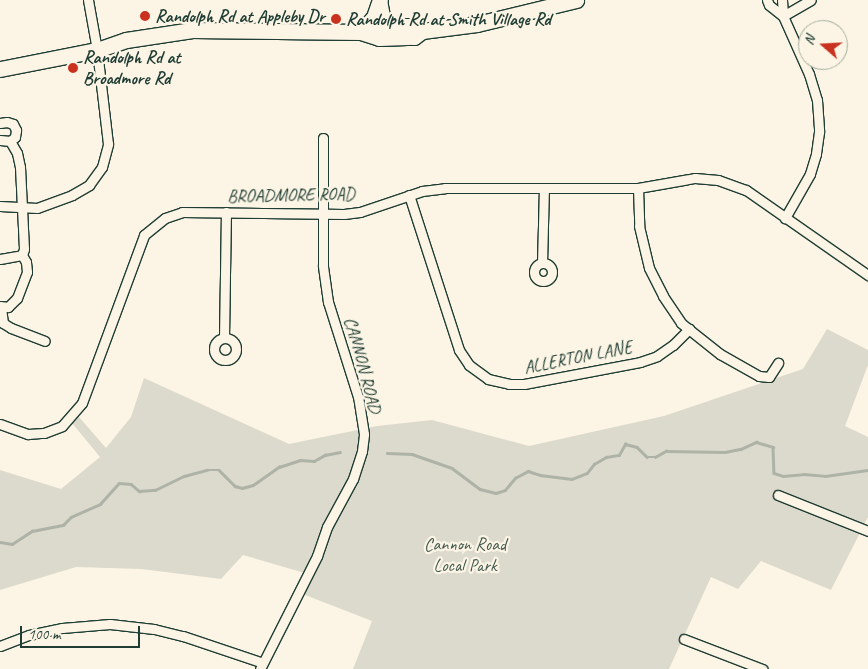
<!DOCTYPE html>
<style>
body{margin:0}
#map{position:relative;width:868px;height:669px;overflow:hidden;background:#fcf5e5;font-family:Caveat,sans-serif}
div>[style]{position:absolute}
[style*='--x']{left:calc(var(--x)*1px);top:calc(var(--y)*1px);width:calc(var(--w)*1px);rotate:calc(var(--a)*1deg)}
.green>*{inset:0;background:#dcdacc}
.stream>*{height:2.5px;margin:-1.25px;padding:0 1.25px;transform-origin:1.25px;border-radius:1.25px;background:#aeb3a7}
.roads{filter:drop-shadow(1px 0 #1f3d34) drop-shadow(-1px 0 #1f3d34) drop-shadow(0 1px #1f3d34) drop-shadow(0 -1px #1f3d34)}
.street>*{height:9px;margin:-4.5px;padding:0 4.5px;transform-origin:4.5px;border-radius:4.5px;background:#fcf5e5}
.street>.ring{margin:-4.5px;padding:0;box-sizing:content-box;background:none;border:9px solid #fcf5e5;border-radius:50%}
.primary>*{height:15px;margin:-7.5px;padding:0 7.5px;transform-origin:7.5px;border-radius:7.5px;background:#fcf5e5}
.dots>*{width:14px;height:14px;translate:-50% -50%;box-sizing:border-box;border:2px solid #fcf5e5;border-radius:50%}
span{translate:-50% -50%;white-space:nowrap;text-align:center;line-height:1.15;-webkit-text-stroke:4.5px #fcf5e5;paint-order:stroke}
.poi-label{font-size:18px;color:#1f3d34;font-weight:700}
.left{translate:0 -50%;text-align:left}
.street-label{font-size:18px;color:#1f3d34}
.park-label{font-size:18px;color:#455c52}
.north{position:absolute;left:798px;top:20px;width:50px;height:50px;box-sizing:border-box;background:#fcf5e5;border:1px solid #a4ab9e;border-radius:50%;rotate:289deg;font-size:14px;font-weight:700;line-height:20px;text-align:center;color:#1f3d34}
.north::after{content:'';display:block;margin:auto;width:18px;height:22px;background:#c8321e;clip-path:polygon(50% 0,100% 100%,50% 72%,0 100%)}
.scale{position:absolute;left:20px;top:626px;width:120px;height:22px;box-sizing:border-box;border:2px solid #1f3d34;border-top:0;padding-left:6px;font-size:15px;line-height:18px;white-space:nowrap;color:#1f3d34;-webkit-text-stroke:4px #fcf5e5;paint-order:stroke}
</style>
<div id="map">
<div class="green">
<div style="clip-path:polygon(827px 329px,868px 350px,868px 365px,845px 426px,868px 437px,868px 517px,831px 590px,761px 561px,738px 589px,711px 577px,669px 669px,353px 669px,372px 621px,300px 593px,308px 574px,243px 555px,221px 579px,141px 569px,76px 567px,0 590px,0 470px,61px 489px,100px 457px,72px 423px,79px 417px,106px 448px,131px 417px,144px 378px,289px 444px,377px 426px,432px 420px,529px 446px,664px 416px,803px 369px)"></div>
</div>
<div class="stream">
<div style="--x:387;--y:453;--w:25;--a:2"></div>
<div style="--x:412;--y:454;--w:42;--a:19.3"></div>
<div style="--x:452;--y:468;--w:35;--a:37"></div>
<div style="--x:480;--y:489;--w:16;--a:14"></div>
<div style="--x:496;--y:493;--w:9;--a:-18"></div>
<div style="--x:505;--y:490;--w:16;--a:-50"></div>
<div style="--x:515;--y:478;--w:15;--a:-28"></div>
<div style="--x:528;--y:471;--w:13;--a:18"></div>
<div style="--x:540;--y:475;--w:32;--a:7"></div>
<div style="--x:572;--y:479;--w:16;--a:-22"></div>
<div style="--x:587;--y:473;--w:11;--a:-52"></div>
<div style="--x:594;--y:464;--w:14;--a:-30"></div>
<div style="--x:606;--y:457;--w:13;--a:-9"></div>
<div style="--x:619;--y:455;--w:13;--a:-61"></div>
<div style="--x:625;--y:444;--w:12;--a:14"></div>
<div style="--x:637;--y:447;--w:14;--a:45"></div>
<div style="--x:647;--y:457;--w:8;--a:0"></div>
<div style="--x:655;--y:457;--w:13;--a:-29"></div>
<div style="--x:666;--y:451;--w:59;--a:1"></div>
<div style="--x:725;--y:452;--w:16;--a:-11"></div>
<div style="--x:741;--y:449;--w:17;--a:-25"></div>
<div style="--x:756;--y:442;--w:18;--a:16"></div>
<div style="--x:773;--y:447;--w:26;--a:88"></div>
<div style="--x:774;--y:473;--w:9;--a:18"></div>
<div style="--x:783;--y:476;--w:21;--a:-5"></div>
<div style="--x:804;--y:474;--w:21;--a:5"></div>
<div style="--x:825;--y:476;--w:43;--a:-7.9"></div>
<div style="--x:0;--y:542;--w:12;--a:9"></div>
<div style="--x:12;--y:544;--w:24;--a:-33"></div>
<div style="--x:32;--y:531;--w:32;--a:-11"></div>
<div style="--x:63;--y:525;--w:11;--a:-45"></div>
<div style="--x:71;--y:517;--w:32;--a:-24"></div>
<div style="--x:100;--y:504;--w:28;--a:-48"></div>
<div style="--x:119;--y:483;--w:12;--a:5"></div>
<div style="--x:131;--y:484;--w:11;--a:41"></div>
<div style="--x:139;--y:491;--w:16;--a:-4"></div>
<div style="--x:155;--y:490;--w:32;--a:-26"></div>
<div style="--x:184;--y:476;--w:24;--a:-15"></div>
<div style="--x:207;--y:470;--w:12;--a:0"></div>
<div style="--x:219;--y:470;--w:23;--a:45"></div>
<div style="--x:235;--y:486;--w:7;--a:16"></div>
<div style="--x:242;--y:488;--w:11;--a:-15"></div>
<div style="--x:253;--y:485;--w:32;--a:-35"></div>
<div style="--x:279;--y:467;--w:22;--a:-18"></div>
<div style="--x:300;--y:460;--w:14;--a:4"></div>
<div style="--x:314;--y:461;--w:13;--a:-29"></div>
<div style="--x:325;--y:455;--w:15;--a:-11"></div>
</div>
<div class="roads">
<div class="street">
<div style="--x:382;--y:0;--w:26;--a:79"></div>
<div style="--x:767;--y:0;--w:5;--a:68"></div>
<div style="--x:769;--y:5;--w:18;--a:38"></div>
<div style="--x:782;--y:0;--w:16;--a:86"></div>
<div style="--x:783;--y:16;--w:64;--a:65.9"></div>
<div style="--x:809;--y:74;--w:27;--a:73"></div>
<div style="--x:817;--y:100;--w:32;--a:86"></div>
<div style="--x:819;--y:132;--w:22;--a:98"></div>
<div style="--x:816;--y:154;--w:21;--a:107"></div>
<div style="--x:810;--y:174;--w:51;--a:119.6"></div>
<div style="--x:783;--y:16;--w:32;--a:-30"></div>
<div style="--x:0;--y:123;--w:7;--a:-8"></div>
<div style="--x:7;--y:122;--w:6;--a:18"></div>
<div style="--x:13;--y:124;--w:7;--a:63"></div>
<div style="--x:16;--y:130;--w:7;--a:98"></div>
<div style="--x:15;--y:137;--w:6;--a:141"></div>
<div style="--x:10;--y:141;--w:10;--a:-174"></div>
<div style="--x:10;--y:141;--w:14;--a:60"></div>
<div style="--x:17;--y:153;--w:14;--a:78"></div>
<div style="--x:20;--y:167;--w:82;--a:87.2"></div>
<div style="--x:24;--y:249;--w:6;--a:108"></div>
<div style="--x:638;--y:188;--w:38;--a:88"></div>
<div style="--x:639;--y:226;--w:43;--a:76.6"></div>
<div style="--x:649;--y:268;--w:31;--a:63"></div>
<div style="--x:663;--y:296;--w:32;--a:56"></div>
<div style="--x:681;--y:323;--w:50;--a:38.5"></div>
<div style="--x:720;--y:354;--w:45;--a:29.4"></div>
<div style="--x:759;--y:376;--w:10;--a:6"></div>
<div style="--x:769;--y:377;--w:17;--a:-57"></div>
<div style="--x:409;--y:195;--w:163;--a:72.1"></div>
<div style="--x:459;--y:350;--w:18;--a:56"></div>
<div style="--x:469;--y:365;--w:24;--a:36"></div>
<div style="--x:488;--y:379;--w:22;--a:13"></div>
<div style="--x:509;--y:384;--w:15;--a:0"></div>
<div style="--x:524;--y:384;--w:118;--a:-10.7"></div>
<div style="--x:640;--y:362;--w:18;--a:-19"></div>
<div style="--x:657;--y:356;--w:19;--a:-35"></div>
<div style="--x:673;--y:345;--w:23;--a:-45"></div>
<div style="--x:0;--y:206;--w:37;--a:3"></div>
<div style="--x:37;--y:208;--w:37;--a:-20"></div>
<div style="--x:72;--y:195;--w:20;--a:-30"></div>
<div style="--x:89;--y:185;--w:22;--a:-54"></div>
<div style="--x:102;--y:167;--w:24;--a:-75"></div>
<div style="--x:108;--y:144;--w:95;--a:-96.7"></div>
<div style="--x:97;--y:50;--w:51;--a:-100.2"></div>
<div style="--x:0;--y:259;--w:22;--a:-10"></div>
<div style="--x:22;--y:255;--w:8;--a:60"></div>
<div style="--x:26;--y:262;--w:10;--a:84"></div>
<div style="--x:27;--y:272;--w:28;--a:111"></div>
<div style="--x:17;--y:298;--w:13;--a:135"></div>
<div style="--x:8;--y:307;--w:8;--a:-173"></div>
<div class="ring" style="left:534px;top:263px;width:9px;height:9px"></div>
<div style="--x:542;--y:263;--w:74;--a:-88.5"></div>
<div style="--x:1;--y:307;--w:16;--a:83"></div>
<div style="--x:3;--y:323;--w:9;--a:32"></div>
<div style="--x:11;--y:328;--w:36;--a:21"></div>
<div style="--x:224;--y:338;--w:126;--a:-89.1"></div>
<div class="ring" style="left:214px;top:338px;width:13px;height:13px"></div>
<div style="--x:0;--y:424;--w:30;--a:20"></div>
<div style="--x:28;--y:434;--w:16;--a:-4"></div>
<div style="--x:44;--y:433;--w:19;--a:-21"></div>
<div style="--x:62;--y:426;--w:30;--a:-49"></div>
<div style="--x:82;--y:403;--w:179;--a:-69.7"></div>
<div style="--x:144;--y:235;--w:27;--a:-39"></div>
<div style="--x:165;--y:218;--w:18;--a:-19"></div>
<div style="--x:182;--y:212;--w:162;--a:0.7"></div>
<div style="--x:344;--y:214;--w:16;--a:-7"></div>
<div style="--x:360;--y:212;--w:65;--a:-18.7"></div>
<div style="--x:422;--y:191;--w:23;--a:-7"></div>
<div style="--x:445;--y:188;--w:193;--a:0"></div>
<div style="--x:638;--y:188;--w:58;--a:-10"></div>
<div style="--x:695;--y:178;--w:23;--a:5"></div>
<div style="--x:718;--y:180;--w:30;--a:20"></div>
<div style="--x:746;--y:190;--w:149;--a:34.9"></div>
<div style="--x:778;--y:495;--w:97;--a:21.8"></div>
<div style="--x:684;--y:639;--w:84;--a:21"></div>
<div style="--x:0;--y:646;--w:31;--a:-21"></div>
<div style="--x:29;--y:635;--w:34;--a:-12"></div>
<div style="--x:62;--y:628;--w:48;--a:-4.8"></div>
<div style="--x:110;--y:624;--w:44;--a:6.5"></div>
<div style="--x:154;--y:629;--w:30;--a:14"></div>
<div style="--x:183;--y:636;--w:84;--a:18.6"></div>
<div style="--x:260;--y:669;--w:127;--a:-63.2"></div>
<div style="--x:317;--y:556;--w:31;--a:-71"></div>
<div style="--x:327;--y:527;--w:55;--a:-61.6"></div>
<div style="--x:353;--y:479;--w:29;--a:-72"></div>
<div style="--x:362;--y:451;--w:17;--a:-83"></div>
<div style="--x:364;--y:434;--w:37;--a:-99"></div>
<div style="--x:358;--y:397;--w:100;--a:-107.5"></div>
<div style="--x:328;--y:302;--w:37;--a:-98"></div>
<div style="--x:323;--y:265;--w:127;--a:-90"></div>
</div>
<div class="primary">
<div style="--x:361;--y:32;--w:27;--a:-13"></div>
<div style="--x:387;--y:26;--w:27;--a:0"></div>
<div style="--x:414;--y:26;--w:9;--a:32"></div>
<div style="--x:361;--y:32;--w:20;--a:-49"></div>
<div style="--x:374;--y:17;--w:18;--a:-71"></div>
<div style="--x:0;--y:69;--w:99;--a:-11.1"></div>
<div style="--x:97;--y:50;--w:31;--a:-19"></div>
<div style="--x:126;--y:40;--w:67;--a:-8.6"></div>
<div style="--x:192;--y:30;--w:169;--a:0.7"></div>
<div style="--x:361;--y:32;--w:19;--a:18"></div>
<div style="--x:379;--y:38;--w:35;--a:-2"></div>
<div style="--x:414;--y:37;--w:10;--a:-37"></div>
<div style="--x:422;--y:31;--w:55;--a:-7.3"></div>
<div style="--x:477;--y:24;--w:102;--a:-13.6"></div>
</div>
</div>
<div class="dots">
<div style="left:145px;top:16px;background:#c8321e"></div>
<div style="left:336px;top:19px;background:#c8321e"></div>
<div style="left:73px;top:68px;background:#c8321e"></div>
</div>
<div class="poi-label">
<span class="left" style="left:155px;top:16px">Randolph Rd at Appleby Dr</span>
<span class="left" style="left:346px;top:19px">Randolph Rd at Smith Village Rd</span>
<span class="left" style="left:83px;top:68px">Randolph Rd at<br>Broadmore Rd</span>
</div>
<div class="street-label">
<span style="left:291px;top:195px;rotate:-1deg">BROADMORE ROAD</span>
<span style="left:578px;top:357px;rotate:-11deg">ALLERTON LANE</span>
<span style="left:363px;top:365px;rotate:75deg">CANNON ROAD</span>
</div>
<div class="park-label">
<span style="left:465px;top:555px">Cannon Road<br>Local Park</span>
</div>
<div class="north">N</div>
<div class="scale">100 m</div>
</div>
